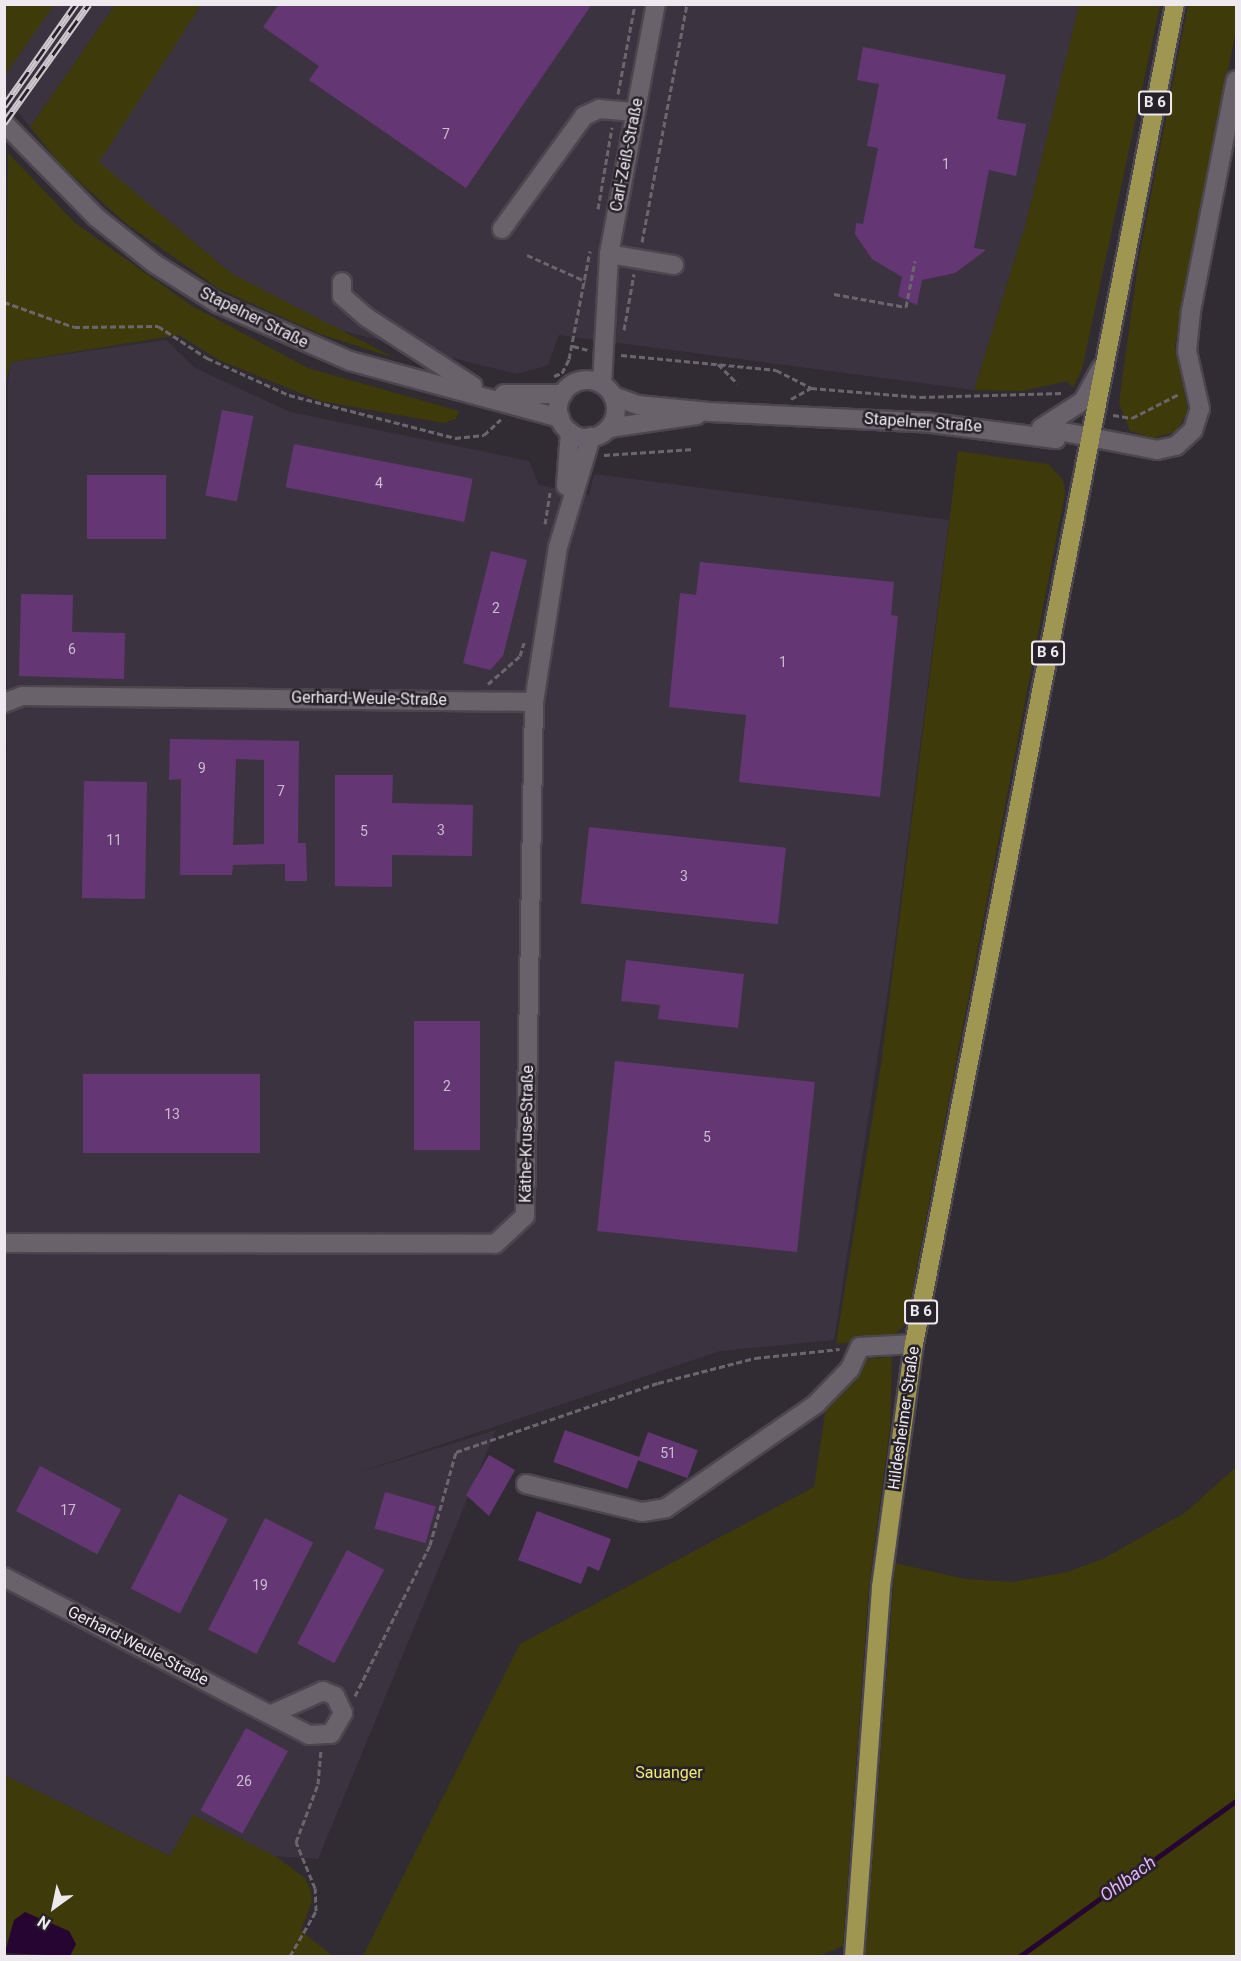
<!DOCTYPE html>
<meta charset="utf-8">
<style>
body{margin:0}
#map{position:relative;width:1241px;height:1961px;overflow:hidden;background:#312b33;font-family:Roboto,sans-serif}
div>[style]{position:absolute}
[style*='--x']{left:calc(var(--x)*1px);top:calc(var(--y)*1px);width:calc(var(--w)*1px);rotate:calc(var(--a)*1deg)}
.built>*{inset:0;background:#3c3340}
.green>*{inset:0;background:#3e3a09}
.water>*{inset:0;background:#270532}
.stream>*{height:5px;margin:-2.5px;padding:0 2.5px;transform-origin:2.5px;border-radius:2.5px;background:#270532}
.building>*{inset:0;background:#653674;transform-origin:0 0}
.path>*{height:3px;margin-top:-1.5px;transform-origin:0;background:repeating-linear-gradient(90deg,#6b666d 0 6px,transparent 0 9px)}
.roads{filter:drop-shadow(2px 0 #4c464e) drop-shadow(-2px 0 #4c464e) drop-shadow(0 2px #4c464e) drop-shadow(0 -2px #4c464e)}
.minor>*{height:18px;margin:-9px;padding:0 9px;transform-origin:9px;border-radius:9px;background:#69626b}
.minor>.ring{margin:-9px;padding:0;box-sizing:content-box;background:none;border:18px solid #69626b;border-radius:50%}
.major>*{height:18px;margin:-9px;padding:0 9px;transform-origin:9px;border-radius:9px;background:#9e9651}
.rail>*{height:7px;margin-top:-3.5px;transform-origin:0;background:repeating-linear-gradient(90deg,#272129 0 14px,#cdc9ce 0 28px);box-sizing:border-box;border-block:2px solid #cdc9ce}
span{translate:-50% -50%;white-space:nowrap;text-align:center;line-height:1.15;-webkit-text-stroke:5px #272129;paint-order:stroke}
.number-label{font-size:14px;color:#cbbcd0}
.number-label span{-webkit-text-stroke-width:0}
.shield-label span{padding:2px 4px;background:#272129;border:2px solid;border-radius:4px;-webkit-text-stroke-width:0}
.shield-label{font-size:15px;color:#ede9ee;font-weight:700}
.street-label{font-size:16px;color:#ede9ee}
.park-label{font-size:16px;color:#f3ea72}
.water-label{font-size:18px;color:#e6b1f9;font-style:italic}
.frame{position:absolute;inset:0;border:6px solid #ede9ee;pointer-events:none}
.north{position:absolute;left:24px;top:1877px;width:60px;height:60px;-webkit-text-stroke:4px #272129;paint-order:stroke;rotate:213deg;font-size:16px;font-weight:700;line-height:24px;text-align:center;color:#ede9ee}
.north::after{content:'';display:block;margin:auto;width:21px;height:27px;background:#ede9ee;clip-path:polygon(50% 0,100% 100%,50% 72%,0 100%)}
</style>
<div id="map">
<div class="built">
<div style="clip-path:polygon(54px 4px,115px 5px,30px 127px,5px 96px,5px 75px)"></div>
<div style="clip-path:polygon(201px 5px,1079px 5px,1026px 223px,974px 390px,559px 335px,548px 365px,517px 374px,335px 329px,232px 274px,98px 162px)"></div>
<div style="clip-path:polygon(166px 340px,195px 368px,290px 412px,529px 461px,539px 485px,589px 495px,594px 474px,949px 520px,892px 964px,834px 1340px,720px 1351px,351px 1475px,496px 1430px,318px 1859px,275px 1856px,193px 1815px,170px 1856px,4px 1775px,8px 385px,10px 362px)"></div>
</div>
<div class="green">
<div style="clip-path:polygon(5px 4px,54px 5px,5px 75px,4px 5px)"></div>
<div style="clip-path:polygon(115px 5px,201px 5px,99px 162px,232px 274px,395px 358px,320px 334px,219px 289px,124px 222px,60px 164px,30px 127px)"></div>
<div style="clip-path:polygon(1079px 5px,1160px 5px,1082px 369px,1073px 388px,1067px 381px,1022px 391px,974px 390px,1026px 223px)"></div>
<div style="clip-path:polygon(1188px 5px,1236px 5px,1236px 29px,1175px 346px,1188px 411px,1176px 432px,1153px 438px,1130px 431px,1119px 403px,1139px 257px)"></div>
<div style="clip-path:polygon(8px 153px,75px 223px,192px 306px,308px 368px,459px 411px,456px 419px,444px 423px,320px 401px,219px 360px,179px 335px,11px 362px,5px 385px)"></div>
<div style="clip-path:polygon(958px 451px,1048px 464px,1063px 480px,1065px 493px,906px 1323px,891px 1339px,836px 1344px,881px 1065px)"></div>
<div style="clip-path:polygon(892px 1357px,890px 1427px,869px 1586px,843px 1946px,819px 1956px,363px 1956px,520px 1644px,814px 1487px,827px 1401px,866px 1359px)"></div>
<div style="clip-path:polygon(1236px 1467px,1236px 1956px,865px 1956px,895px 1563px,965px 1579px,1014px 1582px,1067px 1572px,1103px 1559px,1186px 1512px)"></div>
<div style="clip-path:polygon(4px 1775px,170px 1856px,193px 1815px,275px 1856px,305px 1878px,311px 1891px,312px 1901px,301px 1931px,333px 1956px,70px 1956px,76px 1944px,14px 1920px,5px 1950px)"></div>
</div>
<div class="water">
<div style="clip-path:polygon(25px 1912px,69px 1931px,76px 1944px,70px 1956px,5px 1953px,14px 1920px)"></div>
</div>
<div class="stream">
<div style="--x:1020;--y:1956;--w:266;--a:-35.7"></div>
</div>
<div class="building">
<div style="clip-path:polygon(279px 4px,592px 4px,466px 188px,309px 80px,319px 66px,263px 27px)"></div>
<div style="clip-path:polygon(863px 47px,1006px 75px,997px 119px,1026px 124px,1016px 176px,989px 170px,974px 248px,986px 250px,955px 273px,922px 280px,917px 305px,898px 296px,902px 277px,872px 259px,855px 234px,856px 223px,863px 224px,878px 148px,867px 146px,879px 84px,857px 80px)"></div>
<div style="left:222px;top:410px;width:32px;height:87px;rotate:11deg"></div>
<div style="left:294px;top:444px;width:182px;height:44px;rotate:11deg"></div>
<div style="left:87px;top:475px;width:79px;height:64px"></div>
<div style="clip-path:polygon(491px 551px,527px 560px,503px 656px,490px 670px,463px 663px)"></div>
<div style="clip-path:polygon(700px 562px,894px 582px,891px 615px,898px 616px,880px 797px,739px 782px,746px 715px,669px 707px,680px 593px,696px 595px)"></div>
<div style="clip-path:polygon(21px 594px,73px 595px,72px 632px,125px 633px,124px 679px,19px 676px)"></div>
<div style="clip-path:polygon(evenodd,170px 739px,299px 741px,298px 843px,306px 843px,307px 881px,285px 881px,285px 864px,233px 865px,232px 875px,180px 875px,181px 779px,169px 780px,170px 739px,236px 759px,264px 760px,264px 844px,233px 845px,236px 759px)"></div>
<div style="clip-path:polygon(335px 775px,393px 775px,392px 803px,473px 805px,472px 856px,392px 855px,392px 887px,335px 886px)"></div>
<div style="left:84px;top:781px;width:63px;height:117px;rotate:1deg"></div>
<div style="left:589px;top:827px;width:198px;height:77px;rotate:6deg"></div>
<div style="clip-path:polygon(626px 960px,744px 974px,738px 1028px,658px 1019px,660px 1005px,621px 1001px)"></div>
<div style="left:414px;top:1021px;width:66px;height:129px"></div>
<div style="left:615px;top:1061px;width:201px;height:171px;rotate:6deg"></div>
<div style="left:83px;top:1074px;width:177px;height:79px"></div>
<div style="left:565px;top:1430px;width:79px;height:34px;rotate:20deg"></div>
<div style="left:648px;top:1432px;width:53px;height:30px;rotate:20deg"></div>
<div style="clip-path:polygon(489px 1455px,515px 1470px,489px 1516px,466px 1495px)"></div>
<div style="left:40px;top:1466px;width:92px;height:51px;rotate:28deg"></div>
<div style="left:385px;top:1492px;width:53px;height:38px;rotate:16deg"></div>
<div style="left:179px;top:1494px;width:55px;height:106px;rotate:27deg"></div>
<div style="clip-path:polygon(537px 1511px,611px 1539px,599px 1571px,588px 1566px,581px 1584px,518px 1560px)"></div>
<div style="left:265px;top:1518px;width:54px;height:125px;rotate:27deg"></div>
<div style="left:347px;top:1550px;width:42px;height:106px;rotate:28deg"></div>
<div style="left:246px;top:1728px;width:48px;height:94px;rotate:29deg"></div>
</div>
<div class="path">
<div style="--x:618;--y:94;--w:92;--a:-79.3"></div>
<div style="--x:598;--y:209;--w:83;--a:-80.3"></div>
<div style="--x:642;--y:242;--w:242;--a:-79.3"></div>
<div style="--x:527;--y:255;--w:64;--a:24.1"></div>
<div style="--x:834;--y:294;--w:73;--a:10.2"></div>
<div style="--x:906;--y:307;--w:47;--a:-78.9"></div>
<div style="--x:4;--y:302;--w:74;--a:19.7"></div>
<div style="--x:74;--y:327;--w:84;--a:-0.7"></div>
<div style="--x:158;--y:326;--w:59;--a:33.1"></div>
<div style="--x:207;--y:358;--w:90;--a:24.3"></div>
<div style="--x:289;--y:395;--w:171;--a:14.5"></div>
<div style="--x:455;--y:438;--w:29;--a:-6"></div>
<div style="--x:484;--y:435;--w:23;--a:-43"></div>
<div style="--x:624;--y:330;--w:57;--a:-79.9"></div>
<div style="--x:573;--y:346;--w:16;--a:15"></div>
<div style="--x:621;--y:355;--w:156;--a:5.5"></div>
<div style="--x:776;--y:370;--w:39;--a:27"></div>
<div style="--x:811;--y:388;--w:109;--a:4.7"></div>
<div style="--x:920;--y:397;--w:144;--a:-1.6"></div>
<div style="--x:718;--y:364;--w:27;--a:45"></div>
<div style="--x:554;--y:376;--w:9;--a:-21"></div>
<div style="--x:562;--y:373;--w:16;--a:-63"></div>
<div style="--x:569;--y:359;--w:110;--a:-79"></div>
<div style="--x:791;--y:399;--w:23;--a:-29"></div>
<div style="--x:1113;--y:415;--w:19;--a:9"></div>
<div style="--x:1132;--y:418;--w:53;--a:-27.1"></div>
<div style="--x:604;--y:455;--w:90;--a:-3.8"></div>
<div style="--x:545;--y:524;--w:32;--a:-81"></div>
<div style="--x:488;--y:684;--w:43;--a:-41.2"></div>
<div style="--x:520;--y:656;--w:14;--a:-73"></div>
<div style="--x:355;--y:1696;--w:169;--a:-63.6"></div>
<div style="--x:430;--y:1545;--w:97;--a:-74.4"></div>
<div style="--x:456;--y:1452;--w:213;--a:-18.9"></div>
<div style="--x:658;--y:1383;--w:100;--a:-14.5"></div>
<div style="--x:755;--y:1358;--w:85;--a:-6"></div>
<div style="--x:290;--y:1956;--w:52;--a:-60"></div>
<div style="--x:316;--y:1911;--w:23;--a:-92"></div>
<div style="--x:315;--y:1888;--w:50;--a:-112.4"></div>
<div style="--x:296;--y:1842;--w:62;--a:-69.2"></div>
<div style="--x:318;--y:1784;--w:33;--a:-85"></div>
</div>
<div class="roads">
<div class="minor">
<div style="--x:4;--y:123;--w:132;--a:45.6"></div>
<div style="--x:96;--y:217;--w:75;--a:38.5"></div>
<div style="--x:155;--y:264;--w:73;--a:32.2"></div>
<div style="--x:217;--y:303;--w:145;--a:23.6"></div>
<div style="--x:350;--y:361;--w:218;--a:15.2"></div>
<div style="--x:502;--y:229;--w:140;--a:-54"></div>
<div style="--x:584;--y:116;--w:17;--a:-25"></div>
<div style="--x:599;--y:109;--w:36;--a:5"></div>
<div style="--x:609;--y:254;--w:66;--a:9.6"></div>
<div style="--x:342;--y:282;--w:14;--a:90"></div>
<div style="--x:342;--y:296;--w:32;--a:41"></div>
<div style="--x:366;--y:317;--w:127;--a:32.8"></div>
<div class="ring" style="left:558px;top:380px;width:40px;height:40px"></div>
<div style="--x:602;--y:384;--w:130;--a:-86.9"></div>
<div style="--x:609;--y:254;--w:254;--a:-79.4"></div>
<div style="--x:504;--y:394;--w:59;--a:0"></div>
<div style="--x:613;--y:396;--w:27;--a:20"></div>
<div style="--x:638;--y:405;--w:72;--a:5.6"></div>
<div style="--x:710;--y:412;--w:221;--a:2.8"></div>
<div style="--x:931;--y:423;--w:126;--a:7.3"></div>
<div style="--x:609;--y:428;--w:89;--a:-8.4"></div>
<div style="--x:1041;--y:428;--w:50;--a:-32.7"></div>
<div style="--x:1083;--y:401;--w:37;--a:-61"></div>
<div style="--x:1043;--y:428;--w:116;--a:10.9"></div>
<div style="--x:1157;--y:450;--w:19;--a:-12"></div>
<div style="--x:1176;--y:446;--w:23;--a:-43"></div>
<div style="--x:1193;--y:430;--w:22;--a:-72"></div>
<div style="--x:1200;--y:409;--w:59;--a:-102.6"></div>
<div style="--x:1187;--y:351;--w:40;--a:-84.3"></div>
<div style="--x:1191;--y:311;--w:235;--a:-79"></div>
<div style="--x:566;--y:486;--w:54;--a:-85.8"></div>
<div style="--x:4;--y:703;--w:19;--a:-21"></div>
<div style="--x:22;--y:696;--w:512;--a:0.67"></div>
<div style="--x:4;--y:1243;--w:491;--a:0.1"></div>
<div style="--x:495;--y:1244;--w:41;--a:-43"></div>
<div style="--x:525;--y:1216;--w:514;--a:-89"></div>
<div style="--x:534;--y:702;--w:157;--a:-81.2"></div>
<div style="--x:558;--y:547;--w:115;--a:-73.3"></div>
<div style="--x:526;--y:1484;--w:119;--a:13.6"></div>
<div style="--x:642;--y:1512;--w:24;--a:-9"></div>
<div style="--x:666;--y:1508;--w:183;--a:-34.7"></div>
<div style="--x:816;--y:1404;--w:49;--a:-45.8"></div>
<div style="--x:850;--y:1369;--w:24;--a:-66"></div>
<div style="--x:860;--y:1347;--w:54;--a:-3.2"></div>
<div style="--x:4;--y:1577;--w:343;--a:27.4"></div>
<div style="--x:309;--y:1735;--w:22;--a:-3"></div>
<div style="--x:331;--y:1734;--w:24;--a:-60"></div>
<div style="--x:343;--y:1713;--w:19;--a:-115"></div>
<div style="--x:335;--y:1696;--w:13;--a:-157"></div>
<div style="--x:323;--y:1691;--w:56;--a:155.7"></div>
</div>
<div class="major">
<div style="--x:854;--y:1956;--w:370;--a:-85.8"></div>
<div style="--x:881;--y:1587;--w:245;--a:-82.3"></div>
<div style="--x:914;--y:1344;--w:1365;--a:-78.98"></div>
</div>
</div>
<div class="rail">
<div style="--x:4;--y:106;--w:125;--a:-54.8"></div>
<div style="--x:4;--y:123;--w:146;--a:-54.5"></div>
</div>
<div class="number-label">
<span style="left:446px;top:134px">7</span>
<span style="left:946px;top:164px">1</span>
<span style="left:379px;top:483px">4</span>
<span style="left:496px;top:608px">2</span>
<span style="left:72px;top:649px">6</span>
<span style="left:783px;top:662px">1</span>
<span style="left:202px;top:768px">9</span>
<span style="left:281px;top:791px">7</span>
<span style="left:441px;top:830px">3</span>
<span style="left:364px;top:831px">5</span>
<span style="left:114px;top:840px">11</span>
<span style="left:684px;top:876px">3</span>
<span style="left:447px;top:1086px">2</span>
<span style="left:172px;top:1114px">13</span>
<span style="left:707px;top:1137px">5</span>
<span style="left:668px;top:1453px">51</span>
<span style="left:68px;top:1510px">17</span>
<span style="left:260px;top:1585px">19</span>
<span style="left:244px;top:1781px">26</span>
</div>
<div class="shield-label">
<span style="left:1155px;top:103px">B 6</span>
<span style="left:1048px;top:653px">B 6</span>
<span style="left:921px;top:1312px">B 6</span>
</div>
<div class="street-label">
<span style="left:627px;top:155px;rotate:-79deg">Carl-Zeiß-Straße</span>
<span style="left:254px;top:318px;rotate:26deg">Stapelner Straße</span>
<span style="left:923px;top:423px;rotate:4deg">Stapelner Straße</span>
<span style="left:369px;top:699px;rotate:1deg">Gerhard-Weule-Straße</span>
<span style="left:527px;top:1134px;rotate:-89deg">Käthe-Kruse-Straße</span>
<span style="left:904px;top:1418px;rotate:-82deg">Hildesheimer Straße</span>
<span style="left:138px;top:1646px;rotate:27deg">Gerhard-Weule-Straße</span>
</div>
<div class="park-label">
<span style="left:669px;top:1773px">Sauanger</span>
</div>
<div class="water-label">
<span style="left:1128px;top:1879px;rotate:-36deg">Ohlbach</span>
</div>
<div class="frame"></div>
<div class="north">N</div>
</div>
